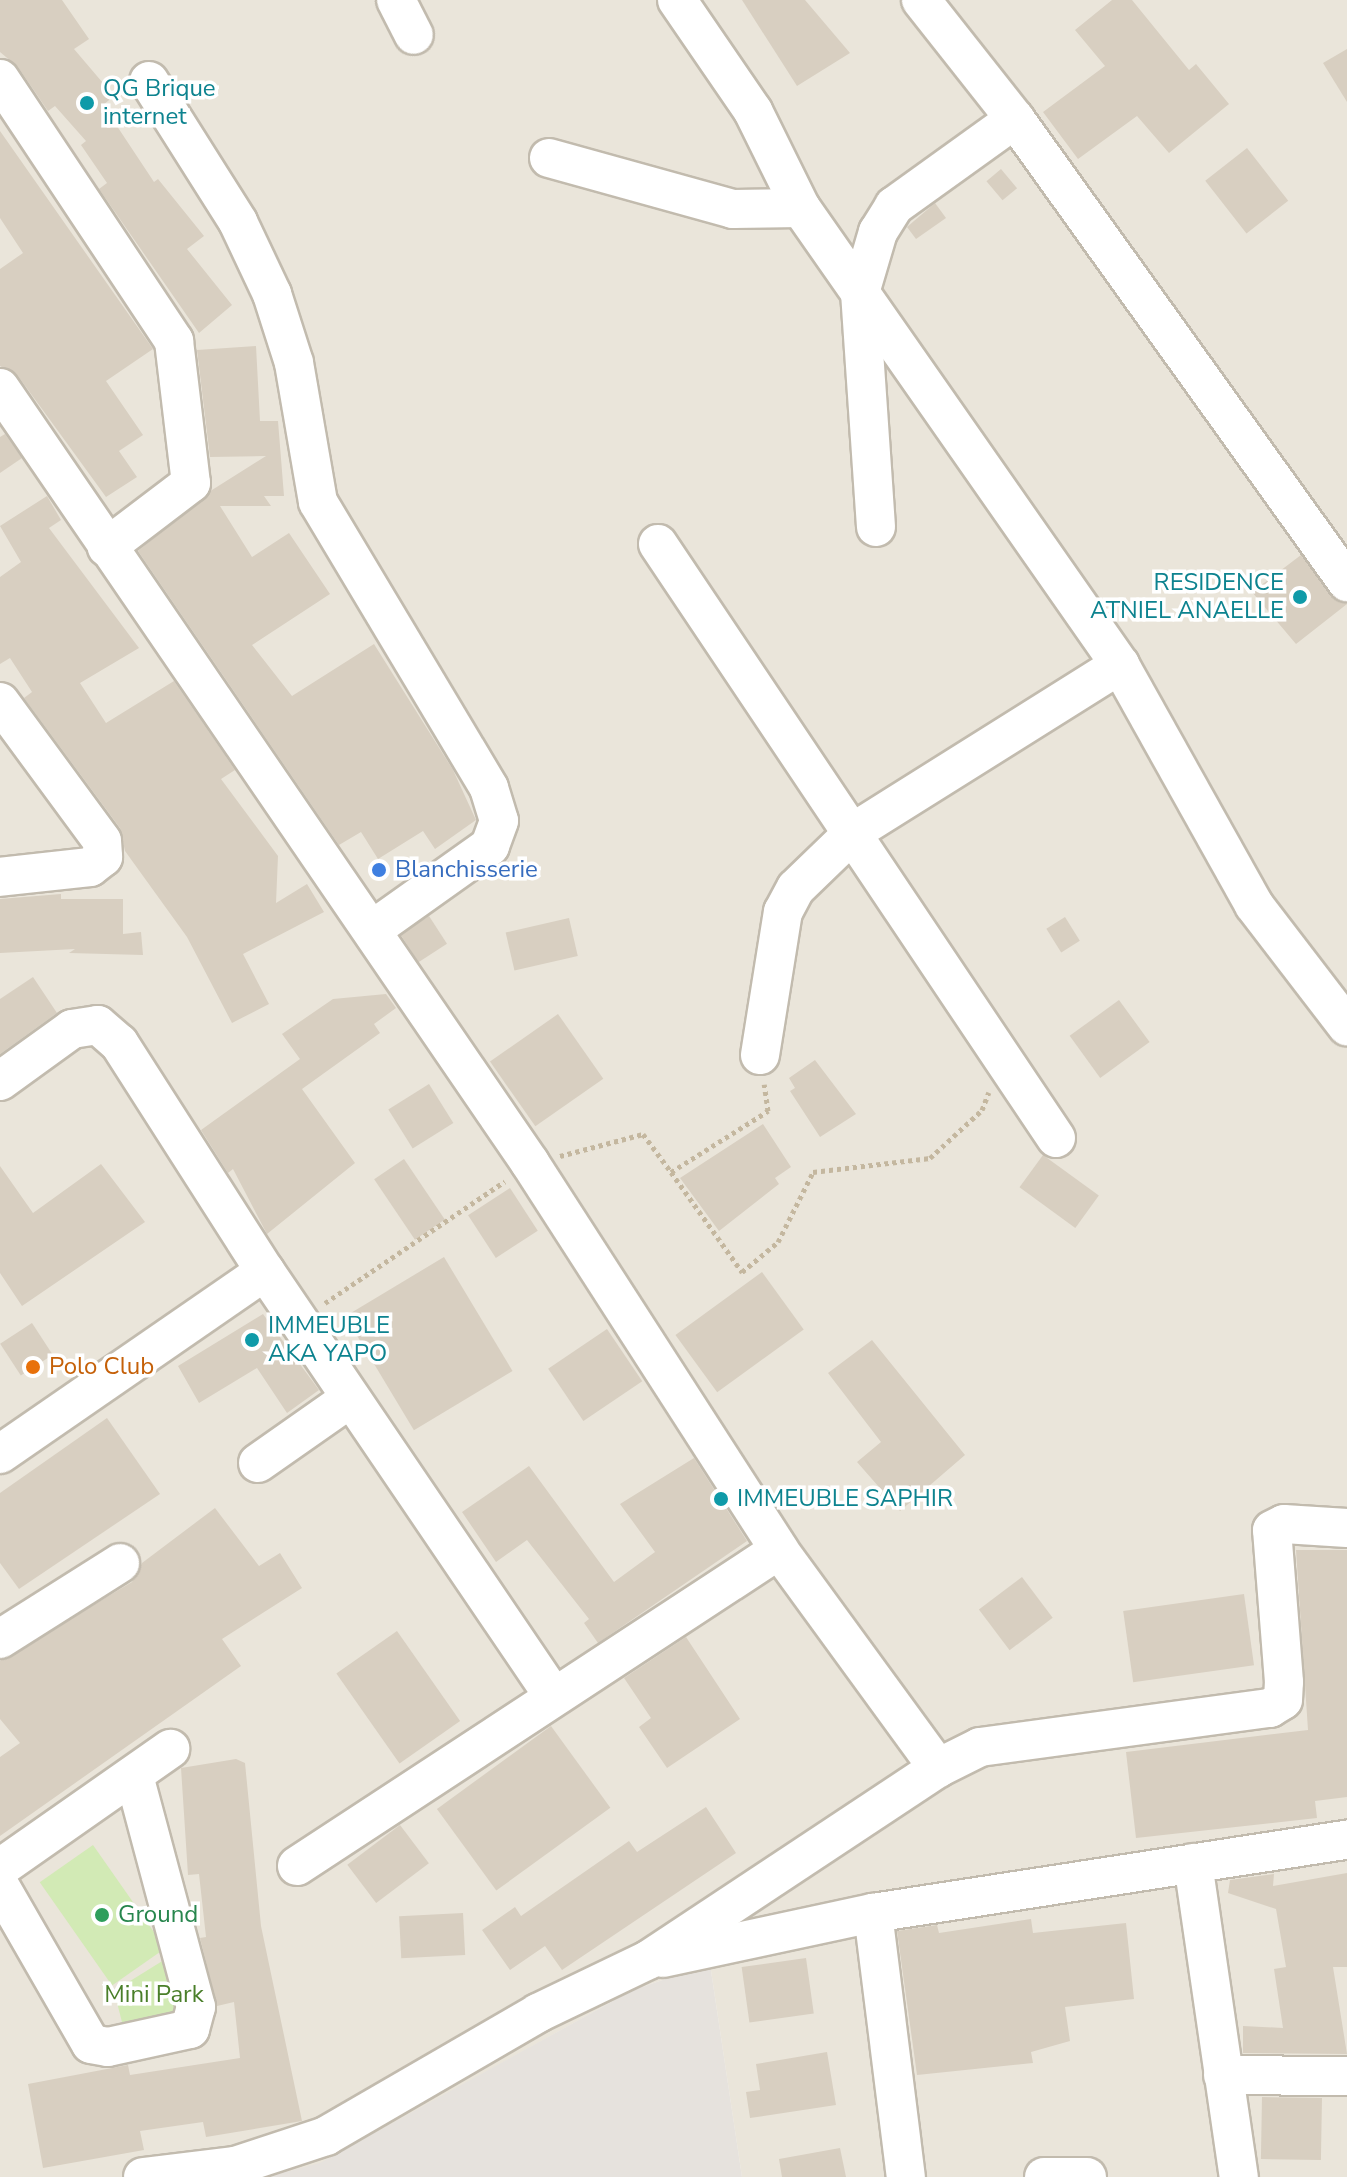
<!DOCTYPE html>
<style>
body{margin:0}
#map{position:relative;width:1347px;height:2177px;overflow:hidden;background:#f6f3ec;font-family:"Nunito Sans",sans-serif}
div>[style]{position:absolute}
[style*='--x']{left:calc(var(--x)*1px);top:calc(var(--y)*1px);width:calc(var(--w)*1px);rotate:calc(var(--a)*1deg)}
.residential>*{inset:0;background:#eae5da}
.industrial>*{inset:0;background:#e6e2dd}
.green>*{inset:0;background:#d2eab5;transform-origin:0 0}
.building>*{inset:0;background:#d8cfc1;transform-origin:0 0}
.path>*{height:5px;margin-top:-2.5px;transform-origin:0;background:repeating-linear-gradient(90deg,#c4b79f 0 4px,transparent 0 8px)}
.roads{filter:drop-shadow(2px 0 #c2bbae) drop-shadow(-2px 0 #c2bbae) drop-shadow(0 2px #c2bbae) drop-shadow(0 -2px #c2bbae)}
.minor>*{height:38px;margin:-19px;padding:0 19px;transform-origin:19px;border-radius:19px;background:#fff}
.dots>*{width:22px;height:22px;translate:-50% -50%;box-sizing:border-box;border:4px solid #fff;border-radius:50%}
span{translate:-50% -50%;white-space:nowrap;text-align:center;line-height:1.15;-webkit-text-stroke:7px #fff;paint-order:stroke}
.culture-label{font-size:24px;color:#0d838f}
.left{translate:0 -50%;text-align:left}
.right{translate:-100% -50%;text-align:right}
.shop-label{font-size:24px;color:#366cbe}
.food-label{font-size:24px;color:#c56008}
.leisure-label{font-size:24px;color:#27864d}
.park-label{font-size:24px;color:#4a7f2a}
</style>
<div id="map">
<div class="residential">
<div style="clip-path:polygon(0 0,1347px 0,1347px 2177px,742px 2177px,710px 1964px,633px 1990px,320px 2164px,266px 2177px,0 2177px)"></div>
</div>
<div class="industrial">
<div style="clip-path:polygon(710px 1964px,742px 2177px,266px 2177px,320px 2163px,633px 1990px)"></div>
</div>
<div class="green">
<div style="left:93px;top:1845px;width:126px;height:65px;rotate:55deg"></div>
<div style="clip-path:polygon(172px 1955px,186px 2012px,123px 2026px,114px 1991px)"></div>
</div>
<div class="building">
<div style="clip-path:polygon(0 0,62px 0,89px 39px,74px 49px,114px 96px,103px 105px,154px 182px,158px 179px,204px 236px,187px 249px,232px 305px,199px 333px,99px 189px,107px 183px,81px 145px,86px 141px,55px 106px,48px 111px,18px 67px,0 52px)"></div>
<div style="clip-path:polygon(742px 0,805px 0,850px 53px,797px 86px)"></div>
<div style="clip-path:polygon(1112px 0,1132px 0,1189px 70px,1196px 64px,1229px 104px,1169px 153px,1137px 116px,1078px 159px,1043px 112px,1105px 66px,1075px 30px)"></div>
<div style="clip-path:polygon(1347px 49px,1347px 102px,1323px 63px)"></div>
<div style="clip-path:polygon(0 131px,153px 349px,106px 381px,143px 435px,119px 451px,137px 477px,106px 497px,18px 376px,0 366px,0 269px,23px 253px,0 218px)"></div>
<div style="left:1247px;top:148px;width:67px;height:53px;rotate:52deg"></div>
<div style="left:1001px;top:169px;width:25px;height:19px;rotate:50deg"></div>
<div style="clip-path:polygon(935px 203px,946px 218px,916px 239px,907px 227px)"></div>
<div style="clip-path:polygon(256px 346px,260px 421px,278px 421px,284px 496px,264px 496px,271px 506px,220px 506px,252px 557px,289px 533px,330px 594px,252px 645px,292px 696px,374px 644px,453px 770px,476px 820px,435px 849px,423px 831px,378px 859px,361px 832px,339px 845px,138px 551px,212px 490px,266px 456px,210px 457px,197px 350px)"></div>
<div style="clip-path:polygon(5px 434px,22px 458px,0 473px,0 437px)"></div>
<div style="clip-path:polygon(47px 496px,61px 520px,49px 528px,139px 648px,80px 683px,106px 723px,174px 681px,235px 770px,221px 779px,278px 856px,276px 903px,307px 884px,324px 912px,243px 954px,269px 1004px,232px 1023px,187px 937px,125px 851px,120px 828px,24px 698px,32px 692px,10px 658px,0 664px,0 577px,21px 562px,0 526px)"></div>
<div style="clip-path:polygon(1301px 555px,1330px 595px,1347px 604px,1296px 644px,1252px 592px)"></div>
<div style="clip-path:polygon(61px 894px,61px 899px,123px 899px,123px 934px,141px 932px,143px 955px,69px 953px,75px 949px,0 953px,0 899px)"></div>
<div style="left:429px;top:916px;width:33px;height:34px;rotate:57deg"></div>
<div style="left:1065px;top:917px;width:28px;height:22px;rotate:58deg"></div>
<div style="left:569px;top:918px;width:39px;height:65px;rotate:77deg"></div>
<div style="clip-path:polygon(33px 977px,57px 1013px,0 1054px,0 999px)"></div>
<div style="clip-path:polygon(386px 994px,396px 1008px,374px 1024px,380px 1033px,302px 1089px,355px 1163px,267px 1234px,233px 1169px,228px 1173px,201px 1130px,300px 1059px,282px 1034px,333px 999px)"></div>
<div style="left:1119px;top:1000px;width:52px;height:61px;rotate:54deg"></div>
<div style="left:558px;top:1014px;width:79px;height:83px;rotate:55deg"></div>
<div style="clip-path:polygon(815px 1060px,856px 1114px,820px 1137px,790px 1091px,795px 1088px,789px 1078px)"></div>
<div style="left:429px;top:1084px;width:46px;height:48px;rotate:58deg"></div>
<div style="clip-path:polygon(763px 1124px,791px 1167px,775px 1178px,779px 1184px,719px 1231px,680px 1178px)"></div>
<div style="left:1043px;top:1155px;width:69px;height:40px;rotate:36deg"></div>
<div style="left:404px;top:1159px;width:73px;height:36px;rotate:56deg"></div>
<div style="clip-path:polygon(101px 1164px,145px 1222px,22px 1306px,0 1273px,0 1166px,33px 1213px)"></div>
<div style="left:510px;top:1188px;width:51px;height:50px;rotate:57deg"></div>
<div style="left:444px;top:1257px;width:133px;height:115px;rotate:59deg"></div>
<div style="left:762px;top:1272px;width:71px;height:107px;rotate:54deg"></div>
<div style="clip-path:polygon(263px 1314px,319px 1390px,287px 1413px,257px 1368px,199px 1403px,178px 1366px)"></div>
<div style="left:32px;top:1323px;width:38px;height:38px;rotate:57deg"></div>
<div style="left:607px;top:1329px;width:63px;height:71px;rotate:56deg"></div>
<div style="clip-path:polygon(872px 1340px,965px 1455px,900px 1511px,857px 1462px,881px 1442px,828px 1373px)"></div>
<div style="clip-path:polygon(107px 1418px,160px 1494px,19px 1589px,0 1563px,0 1493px)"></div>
<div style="clip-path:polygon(694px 1458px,747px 1541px,598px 1643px,584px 1623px,589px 1619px,527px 1540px,496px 1562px,462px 1512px,529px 1466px,614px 1582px,655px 1552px,620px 1504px)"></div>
<div style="clip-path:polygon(215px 1508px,259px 1566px,280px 1553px,302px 1588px,222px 1639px,241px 1666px,0 1836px,0 1757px,20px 1743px,0 1719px,0 1661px,132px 1582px,142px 1563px)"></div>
<div style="clip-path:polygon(1296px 1550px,1347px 1550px,1347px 1797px,1315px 1801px,1317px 1818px,1136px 1838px,1126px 1752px,1308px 1730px)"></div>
<div style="left:1022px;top:1577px;width:51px;height:54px;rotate:53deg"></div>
<div style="left:1244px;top:1594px;width:72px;height:122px;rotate:82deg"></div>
<div style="left:397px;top:1631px;width:110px;height:74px;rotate:55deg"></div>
<div style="clip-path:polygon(686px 1637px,740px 1719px,667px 1768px,639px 1727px,651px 1718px,624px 1678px)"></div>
<div style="left:551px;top:1726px;width:101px;height:141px;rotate:54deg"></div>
<div style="clip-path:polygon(236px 1759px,245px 1763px,261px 1926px,302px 2121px,206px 2137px,203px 2122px,140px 2131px,144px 2150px,43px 2168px,28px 2084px,128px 2065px,130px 2075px,240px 2058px,234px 2002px,217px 2006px,200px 1938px,206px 1937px,199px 1874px,188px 1875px,181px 1768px)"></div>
<div style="clip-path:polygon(706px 1807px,736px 1853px,562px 1970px,545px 1946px,510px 1970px,482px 1930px,515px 1907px,521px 1916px,629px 1841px,637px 1852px)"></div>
<div style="left:400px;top:1825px;width:48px;height:66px;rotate:53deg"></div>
<div style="clip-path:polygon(1347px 1873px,1347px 1967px,1333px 1967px,1347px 2054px,1243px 2053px,1243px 2026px,1283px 2028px,1274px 1969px,1286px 1967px,1276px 1909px,1228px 1893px,1230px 1880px,1274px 1874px,1273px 1886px)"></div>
<div style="left:463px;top:1913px;width:42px;height:64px;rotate:87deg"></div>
<div style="clip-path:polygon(1031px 1919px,1033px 1933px,1126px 1923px,1134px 1999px,1065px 2007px,1070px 2041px,1031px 2052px,1033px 2063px,917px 2075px,897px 1931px,937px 1925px,939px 1933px)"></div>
<div style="left:806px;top:1958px;width:56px;height:65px;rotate:82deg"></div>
<div style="clip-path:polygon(827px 2052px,836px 2105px,750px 2118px,746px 2092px,760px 2090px,756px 2064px)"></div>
<div style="left:1262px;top:2097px;width:60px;height:62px;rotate:1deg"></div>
<div style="clip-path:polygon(840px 2148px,846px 2177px,782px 2177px,779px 2159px)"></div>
</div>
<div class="path">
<div style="--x:560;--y:1156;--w:86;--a:-14.8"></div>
<div style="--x:643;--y:1134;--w:47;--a:53.6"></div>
<div style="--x:671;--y:1172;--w:115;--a:-32.2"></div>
<div style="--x:768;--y:1111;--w:27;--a:-98"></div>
<div style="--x:671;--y:1172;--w:123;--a:54.6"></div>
<div style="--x:742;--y:1272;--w:47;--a:-39.8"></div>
<div style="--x:778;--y:1242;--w:78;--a:-63.4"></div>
<div style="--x:813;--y:1172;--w:118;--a:-6.8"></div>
<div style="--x:930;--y:1158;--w:71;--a:-42.7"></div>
<div style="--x:982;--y:1110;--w:19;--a:-69"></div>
<div style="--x:325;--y:1303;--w:217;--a:-34.1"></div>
</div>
<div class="roads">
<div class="minor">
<div style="--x:396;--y:0;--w:39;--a:63"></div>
<div style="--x:677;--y:0;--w:135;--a:55.6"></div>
<div style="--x:753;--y:111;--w:108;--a:63.7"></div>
<div style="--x:801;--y:208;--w:557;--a:55.08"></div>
<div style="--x:1120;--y:665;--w:275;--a:60.8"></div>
<div style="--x:1254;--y:905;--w:153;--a:52.5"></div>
<div style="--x:921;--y:0;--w:152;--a:51.7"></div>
<div style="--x:1015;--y:119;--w:570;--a:54.36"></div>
<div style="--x:0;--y:79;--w:315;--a:56.4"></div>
<div style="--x:174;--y:341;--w:143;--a:83.2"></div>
<div style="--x:191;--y:483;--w:106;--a:142.7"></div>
<div style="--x:149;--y:81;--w:167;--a:57.7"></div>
<div style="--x:238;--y:222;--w:80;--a:64.7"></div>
<div style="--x:272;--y:294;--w:72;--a:72.3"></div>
<div style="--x:294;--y:363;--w:141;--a:80.2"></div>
<div style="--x:318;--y:502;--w:333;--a:59.1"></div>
<div style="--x:489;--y:788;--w:34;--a:73"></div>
<div style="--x:499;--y:821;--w:27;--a:110"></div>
<div style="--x:490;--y:846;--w:145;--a:144.6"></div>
<div style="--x:549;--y:158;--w:191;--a:15.5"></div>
<div style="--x:733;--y:209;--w:68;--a:-0.8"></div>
<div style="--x:0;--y:388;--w:939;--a:55.63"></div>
<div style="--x:530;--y:1163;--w:460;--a:57.2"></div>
<div style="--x:779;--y:1550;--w:270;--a:53.9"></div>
<div style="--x:876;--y:527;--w:235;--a:-93.9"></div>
<div style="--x:860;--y:293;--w:64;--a:-73.6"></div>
<div style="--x:878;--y:232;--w:31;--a:-58"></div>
<div style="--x:894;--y:206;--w:149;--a:-35.7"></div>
<div style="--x:658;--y:544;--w:715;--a:56.18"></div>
<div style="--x:0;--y:702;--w:172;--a:53.7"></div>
<div style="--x:102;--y:841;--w:16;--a:86"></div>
<div style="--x:103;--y:857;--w:16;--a:142"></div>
<div style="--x:90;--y:867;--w:91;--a:173.7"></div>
<div style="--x:760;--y:1055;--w:145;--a:-80.9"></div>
<div style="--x:783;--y:912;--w:27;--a:-62"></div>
<div style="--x:796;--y:888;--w:82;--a:-44"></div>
<div style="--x:855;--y:831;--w:313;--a:-32.1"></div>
<div style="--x:0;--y:1081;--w:89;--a:-35.8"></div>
<div style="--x:72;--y:1029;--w:26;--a:-9"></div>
<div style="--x:98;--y:1025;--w:28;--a:41"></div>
<div style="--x:119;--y:1043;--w:271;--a:57.4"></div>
<div style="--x:0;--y:1454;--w:322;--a:-34.6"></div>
<div style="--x:265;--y:1271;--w:511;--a:55.84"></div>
<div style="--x:258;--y:1463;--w:113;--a:-35"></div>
<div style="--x:0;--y:1639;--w:142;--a:-32.3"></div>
<div style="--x:1193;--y:1863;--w:317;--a:81.7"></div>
<div style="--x:297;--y:1866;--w:576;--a:-33.25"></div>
<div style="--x:0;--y:1868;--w:208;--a:-35"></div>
<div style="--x:0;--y:1886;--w:182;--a:60.1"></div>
<div style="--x:91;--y:2044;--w:17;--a:10"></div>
<div style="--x:108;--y:2047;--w:84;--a:-12.4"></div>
<div style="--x:190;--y:2029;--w:23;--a:-75"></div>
<div style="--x:196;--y:2007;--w:240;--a:-105"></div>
<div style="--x:873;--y:1913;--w:266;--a:82.9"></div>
<div style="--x:663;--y:1958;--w:215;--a:-12.1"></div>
<div style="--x:873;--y:1913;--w:480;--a:-8.8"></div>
<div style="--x:1223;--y:2075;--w:124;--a:0.5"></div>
<div style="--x:143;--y:2177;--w:93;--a:-6.8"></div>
<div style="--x:235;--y:2166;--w:96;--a:-18.2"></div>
<div style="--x:326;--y:2136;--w:245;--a:-30.1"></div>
<div style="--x:538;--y:2013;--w:122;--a:-25.7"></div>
<div style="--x:648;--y:1960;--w:348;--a:-33.5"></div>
<div style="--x:938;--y:1768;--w:47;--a:-26.6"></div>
<div style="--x:980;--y:1747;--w:293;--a:-7.7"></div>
<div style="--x:1270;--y:1708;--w:15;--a:-32"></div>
<div style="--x:1283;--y:1700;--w:18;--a:-87"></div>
<div style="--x:1284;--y:1682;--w:152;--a:-94.5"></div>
<div style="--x:1272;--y:1530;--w:13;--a:-27"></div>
<div style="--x:1284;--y:1524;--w:63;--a:3.6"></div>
<div style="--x:1044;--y:2177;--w:43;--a:0"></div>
</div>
</div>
<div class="dots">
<div style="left:87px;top:103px;background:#0f9aa8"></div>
<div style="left:1300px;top:597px;background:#0f9aa8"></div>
<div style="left:379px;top:870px;background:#3f7fe0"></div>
<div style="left:252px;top:1340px;background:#0f9aa8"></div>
<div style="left:33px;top:1367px;background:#e8710a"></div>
<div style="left:721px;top:1499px;background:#0f9aa8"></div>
<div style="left:102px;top:1915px;background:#2e9e5b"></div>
</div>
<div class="culture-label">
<span class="left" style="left:103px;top:103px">QG Brique<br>internet</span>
<span class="right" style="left:1284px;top:597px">RESIDENCE<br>ATNIEL ANAELLE</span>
<span class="left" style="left:268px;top:1340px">IMMEUBLE<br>AKA YAPO</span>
<span class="left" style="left:737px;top:1499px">IMMEUBLE SAPHIR</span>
</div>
<div class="shop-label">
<span class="left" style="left:395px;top:870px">Blanchisserie</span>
</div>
<div class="food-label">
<span class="left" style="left:49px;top:1367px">Polo Club</span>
</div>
<div class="leisure-label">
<span class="left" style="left:118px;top:1915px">Ground</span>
</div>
<div class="park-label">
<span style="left:154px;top:1995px">Mini Park</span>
</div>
</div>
